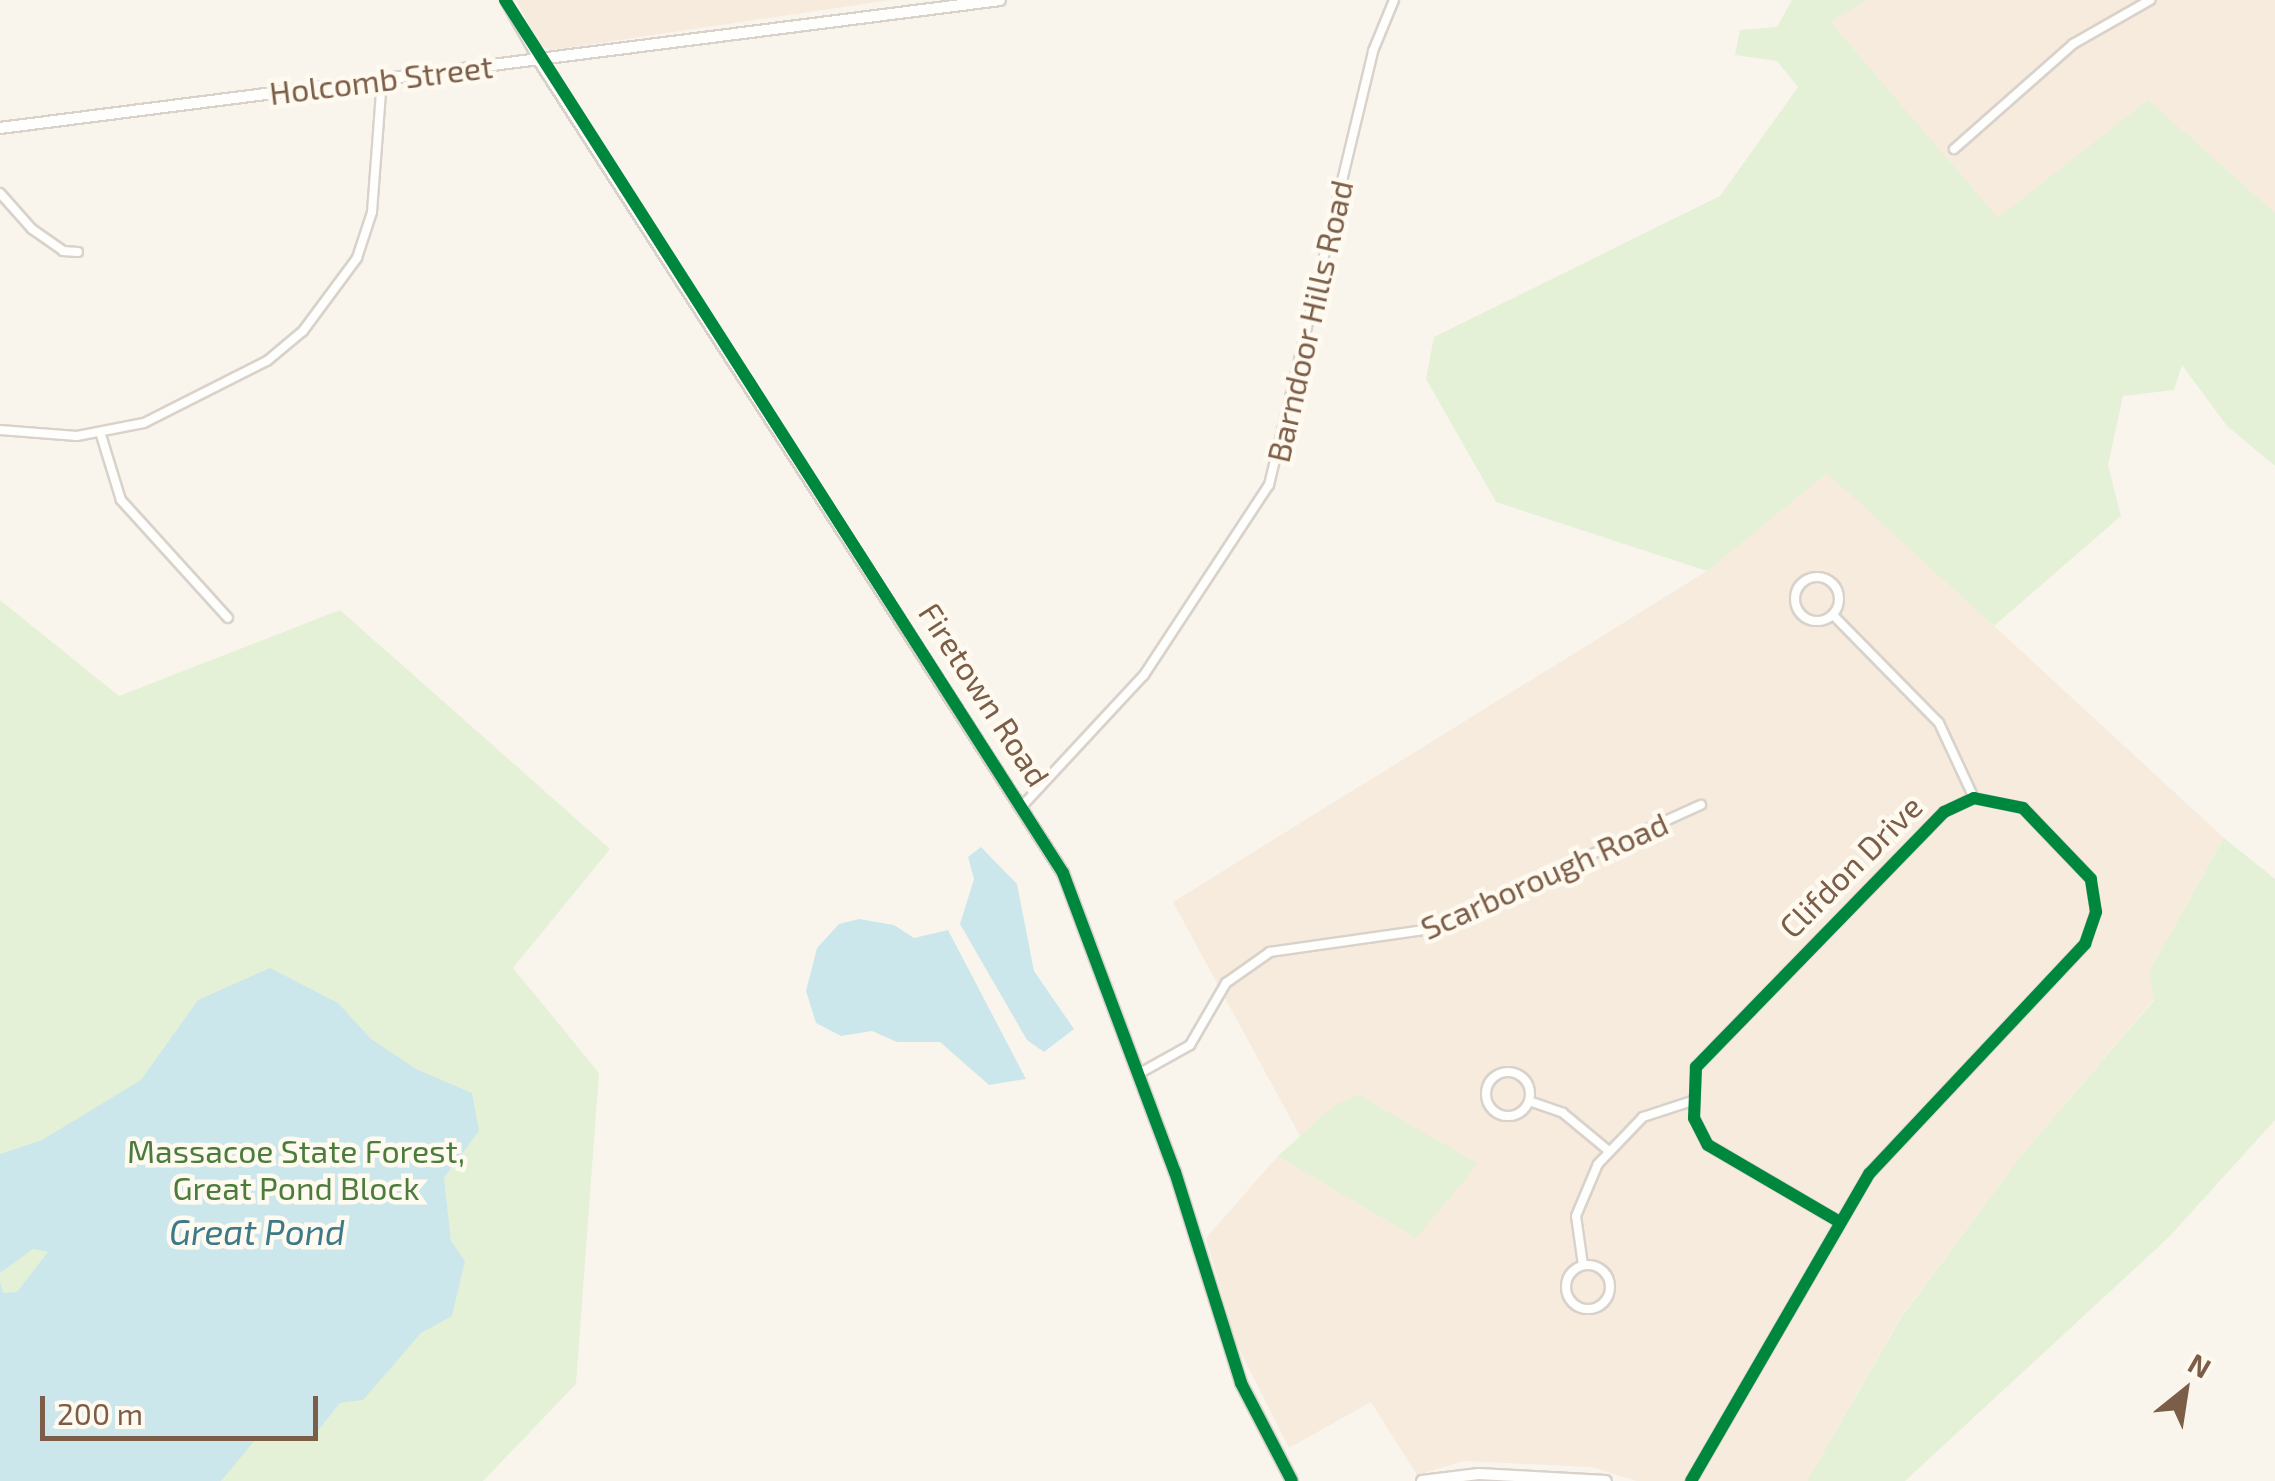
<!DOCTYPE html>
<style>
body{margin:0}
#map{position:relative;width:2275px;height:1481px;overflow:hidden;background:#f9f5ed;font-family:"Exo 2",sans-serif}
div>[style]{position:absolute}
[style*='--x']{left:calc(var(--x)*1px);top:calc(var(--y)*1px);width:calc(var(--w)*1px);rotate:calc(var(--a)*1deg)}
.residential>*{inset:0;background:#f6ebdd}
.green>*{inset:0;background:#e4f1d6}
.water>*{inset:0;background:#cce7eb}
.roads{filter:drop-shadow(2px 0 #d8d2cb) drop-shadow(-2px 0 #d8d2cb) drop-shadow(0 2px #d8d2cb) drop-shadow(0 -2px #d8d2cb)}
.minor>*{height:8px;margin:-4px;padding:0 4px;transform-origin:4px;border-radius:4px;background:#fefefc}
.minor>.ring{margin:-4px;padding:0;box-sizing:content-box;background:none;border:8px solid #fefefc;border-radius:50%}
.tertiary>*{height:10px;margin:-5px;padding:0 5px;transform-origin:5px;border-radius:5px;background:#fefefc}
.cycleway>*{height:12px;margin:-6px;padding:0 6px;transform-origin:6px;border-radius:6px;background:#00873e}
span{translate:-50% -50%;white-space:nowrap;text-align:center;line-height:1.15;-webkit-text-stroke:9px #fffaf0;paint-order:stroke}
.street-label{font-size:32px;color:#7b5d48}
.park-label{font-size:32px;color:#4c7c3c}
.water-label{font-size:35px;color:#3c7989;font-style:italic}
.north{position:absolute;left:2135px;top:1341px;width:100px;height:100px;-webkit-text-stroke:8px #fffaf0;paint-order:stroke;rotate:30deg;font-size:28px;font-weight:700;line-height:40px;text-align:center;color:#7b5d48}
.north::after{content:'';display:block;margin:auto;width:35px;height:45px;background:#7b5d48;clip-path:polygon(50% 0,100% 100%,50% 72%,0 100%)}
.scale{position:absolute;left:40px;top:1396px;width:278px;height:45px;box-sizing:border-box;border:5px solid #7b5d48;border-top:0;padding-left:12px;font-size:30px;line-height:35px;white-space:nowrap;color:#7b5d48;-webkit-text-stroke:8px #fffaf0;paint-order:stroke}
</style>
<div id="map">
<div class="residential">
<div style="clip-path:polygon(516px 0,890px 0,551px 50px,540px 45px)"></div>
<div style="clip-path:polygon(1868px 0,2275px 0,2275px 213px,2148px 101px,1998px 219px,1829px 22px)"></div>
<div style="clip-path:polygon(1827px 472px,2224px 838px,2149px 972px,2154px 999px,2021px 1156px,1902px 1315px,1807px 1481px,1637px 1481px,1591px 1467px,1464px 1461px,1417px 1475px,1371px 1402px,1289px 1448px,1236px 1343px,1206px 1238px,1278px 1156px,1416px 1238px,1336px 1104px,1301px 1138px,1173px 902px,1707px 571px)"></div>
</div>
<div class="green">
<div style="clip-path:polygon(1792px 0,1867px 0,1830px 22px,1998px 218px,2148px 100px,2275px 213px,2275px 466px,2227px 426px,2182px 365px,2174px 390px,2123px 396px,2108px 465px,2121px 516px,1994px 626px,1827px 473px,1707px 571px,1496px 502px,1426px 379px,1434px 337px,1720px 196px,1798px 87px,1777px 61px,1735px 55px,1740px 30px,1777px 27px)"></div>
<div style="clip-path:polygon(0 600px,119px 696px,340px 610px,610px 849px,513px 968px,599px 1073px,576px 1384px,483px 1481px,0 1481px)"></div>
<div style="clip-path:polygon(2224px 838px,2275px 879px,2275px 1120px,2168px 1238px,1905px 1481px,1807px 1481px,1902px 1316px,2021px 1156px,2154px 1000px,2149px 972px)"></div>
<div style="clip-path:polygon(1359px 1095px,1478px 1164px,1416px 1238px,1278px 1156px,1336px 1104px)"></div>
</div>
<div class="water">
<div style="clip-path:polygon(981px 847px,1017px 884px,1034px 971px,1074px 1029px,1044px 1052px,1027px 1040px,960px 924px,974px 879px,968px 857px)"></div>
<div style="clip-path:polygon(859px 919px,894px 925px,914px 938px,948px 930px,1026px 1079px,989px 1085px,940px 1042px,897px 1042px,872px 1031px,841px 1036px,816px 1023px,806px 991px,817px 948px,839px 924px)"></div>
<div style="clip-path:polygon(270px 968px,338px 1003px,371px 1039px,416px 1069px,472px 1093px,479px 1131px,444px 1178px,451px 1241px,465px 1261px,452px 1316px,421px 1333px,363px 1400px,340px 1403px,311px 1439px,255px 1440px,221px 1481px,0 1481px,0 1282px,3px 1293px,17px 1292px,48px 1252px,33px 1249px,0 1273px,0 1154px,42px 1140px,141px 1080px,198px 1000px)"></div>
</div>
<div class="roads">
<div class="minor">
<div style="--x:505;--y:0;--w:68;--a:60.8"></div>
<div style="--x:1954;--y:149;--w:159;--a:-41.4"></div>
<div style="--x:2073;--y:44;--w:89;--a:-29.7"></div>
<div style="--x:0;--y:193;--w:48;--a:48.4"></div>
<div style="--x:32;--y:229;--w:38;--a:35"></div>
<div style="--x:63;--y:251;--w:15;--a:4"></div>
<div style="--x:0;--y:430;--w:77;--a:4.5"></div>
<div style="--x:77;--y:436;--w:68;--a:-11"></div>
<div style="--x:144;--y:423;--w:138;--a:-26.8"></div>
<div style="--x:267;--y:361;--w:47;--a:-39.8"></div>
<div style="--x:303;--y:331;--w:91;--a:-53.5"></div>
<div style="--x:357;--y:258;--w:48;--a:-71.9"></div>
<div style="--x:372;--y:212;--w:133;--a:-85.7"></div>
<div style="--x:101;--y:435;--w:68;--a:72.9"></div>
<div style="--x:121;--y:500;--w:159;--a:47.8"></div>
<div class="ring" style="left:1795px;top:577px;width:36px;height:36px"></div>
<div style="--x:1833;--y:615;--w:151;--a:45.5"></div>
<div style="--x:1939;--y:723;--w:83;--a:65"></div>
<div style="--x:1024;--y:804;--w:176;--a:-47.1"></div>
<div style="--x:1144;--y:675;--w:227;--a:-56.7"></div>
<div style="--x:1269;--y:485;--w:446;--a:-76.5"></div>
<div style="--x:1373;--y:51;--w:55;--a:-67.6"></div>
<div class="ring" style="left:1486px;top:1072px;width:36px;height:36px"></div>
<div style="--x:1140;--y:1073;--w:57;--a:-29.2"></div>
<div style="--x:1190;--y:1045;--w:72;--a:-59.9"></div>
<div style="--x:1226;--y:983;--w:54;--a:-35.2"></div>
<div style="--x:1270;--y:952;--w:157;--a:-8.1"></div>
<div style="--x:1425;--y:930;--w:303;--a:-24.4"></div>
<div style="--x:1529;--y:1101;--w:36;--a:19"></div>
<div style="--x:1563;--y:1113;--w:60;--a:39.6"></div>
<div class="ring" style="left:1566px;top:1265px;width:36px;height:36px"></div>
<div style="--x:1583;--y:1265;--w:49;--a:-98.1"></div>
<div style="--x:1576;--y:1216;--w:56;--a:-67.1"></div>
<div style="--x:1598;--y:1164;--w:65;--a:-46.2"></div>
<div style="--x:1643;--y:1117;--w:52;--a:-18.1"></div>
<div style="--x:1691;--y:1481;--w:355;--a:-59.9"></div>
<div style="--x:1869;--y:1174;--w:316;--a:-46.8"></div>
<div style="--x:2085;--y:944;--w:34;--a:-71"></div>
<div style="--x:2096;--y:912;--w:33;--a:-99"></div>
<div style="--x:2091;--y:879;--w:98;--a:-133.8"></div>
<div style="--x:2023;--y:808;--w:50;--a:-168.5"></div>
<div style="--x:1974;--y:798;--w:33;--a:155"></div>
<div style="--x:1944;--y:812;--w:356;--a:134.2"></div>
<div style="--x:1696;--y:1067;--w:51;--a:92.2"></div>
<div style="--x:1694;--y:1118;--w:30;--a:63"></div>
<div style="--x:1708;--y:1145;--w:153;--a:30.3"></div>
</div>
<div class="tertiary">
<div style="--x:538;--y:59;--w:969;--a:57.18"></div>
<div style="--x:1063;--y:873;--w:319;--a:69.5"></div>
<div style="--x:1175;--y:1172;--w:221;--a:72.6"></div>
<div style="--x:1241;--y:1383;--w:110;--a:62.5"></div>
<div style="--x:0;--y:128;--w:1008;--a:-7.29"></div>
<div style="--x:1422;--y:1481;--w:57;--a:-7"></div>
<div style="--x:1479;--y:1474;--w:127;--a:3.2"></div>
</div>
</div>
<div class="cycleway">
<div style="--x:505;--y:0;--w:1036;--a:57.41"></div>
<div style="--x:1063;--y:873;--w:319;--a:69.5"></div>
<div style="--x:1175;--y:1172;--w:221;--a:72.6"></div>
<div style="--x:1241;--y:1383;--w:110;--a:62.5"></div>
<div style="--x:1691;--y:1481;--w:355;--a:-59.9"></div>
<div style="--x:1869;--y:1174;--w:316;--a:-46.8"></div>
<div style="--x:2085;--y:944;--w:34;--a:-71"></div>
<div style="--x:2096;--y:912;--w:33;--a:-99"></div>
<div style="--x:2091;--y:879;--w:98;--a:-133.8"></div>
<div style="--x:2023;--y:808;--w:50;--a:-168.5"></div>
<div style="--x:1974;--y:798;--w:33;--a:155"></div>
<div style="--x:1944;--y:812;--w:356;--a:134.2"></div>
<div style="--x:1696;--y:1067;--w:51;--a:92.2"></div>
<div style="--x:1694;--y:1118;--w:30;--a:63"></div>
<div style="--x:1708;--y:1145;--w:153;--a:30.3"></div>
</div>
<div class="street-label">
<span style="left:381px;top:79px;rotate:-7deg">Holcomb Street</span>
<span style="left:1309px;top:321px;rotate:-77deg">Barndoor Hills Road</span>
<span style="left:985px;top:694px;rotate:57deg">Firetown Road</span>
<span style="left:1850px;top:866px;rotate:-45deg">Clifdon Drive</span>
<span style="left:1544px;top:875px;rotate:-24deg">Scarborough Road</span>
</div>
<div class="park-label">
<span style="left:296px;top:1169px">Massacoe State Forest,<br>Great Pond Block</span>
</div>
<div class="water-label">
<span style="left:257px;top:1231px">Great Pond</span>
</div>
<div class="north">N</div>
<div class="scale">200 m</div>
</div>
